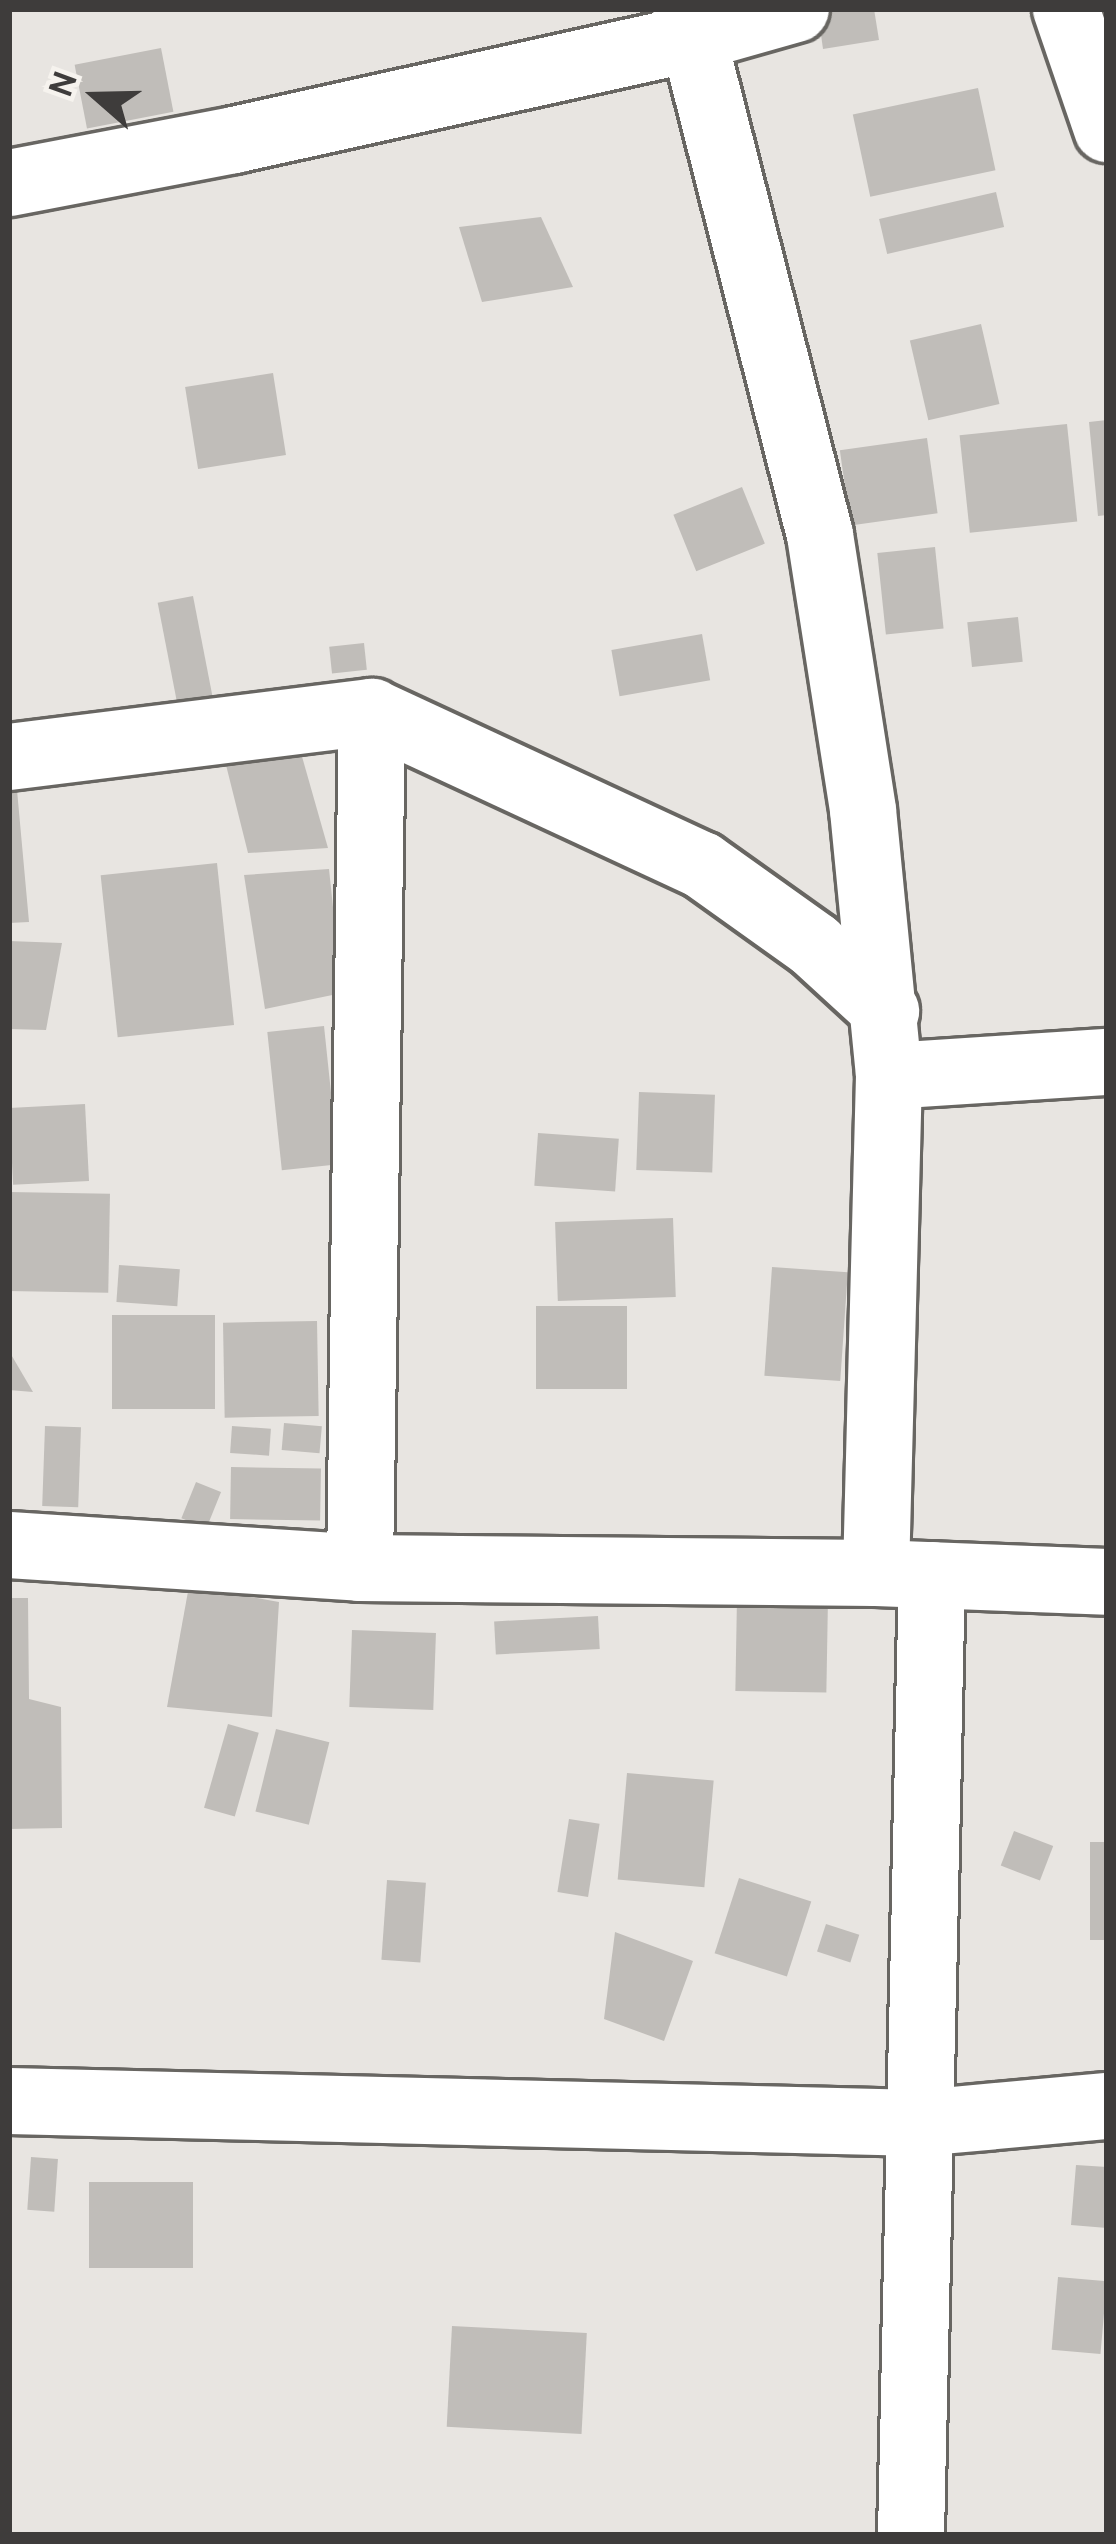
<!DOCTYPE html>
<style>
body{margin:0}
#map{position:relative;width:1116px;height:2544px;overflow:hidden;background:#e8e5e1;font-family:Cabin,sans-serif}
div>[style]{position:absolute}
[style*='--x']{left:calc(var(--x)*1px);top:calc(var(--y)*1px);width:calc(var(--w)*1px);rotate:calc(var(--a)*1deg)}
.building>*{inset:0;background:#c0bdb9;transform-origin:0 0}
.roads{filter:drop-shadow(3px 0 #686662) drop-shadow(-3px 0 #686662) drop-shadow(0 3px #686662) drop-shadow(0 -3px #686662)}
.minor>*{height:66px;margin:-33px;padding:0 33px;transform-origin:33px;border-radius:33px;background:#fff}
span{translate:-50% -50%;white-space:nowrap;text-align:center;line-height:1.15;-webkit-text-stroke:9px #f6f3ee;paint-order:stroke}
.frame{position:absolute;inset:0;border:12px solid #3e3c3b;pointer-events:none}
.north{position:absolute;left:36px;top:36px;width:120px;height:120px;-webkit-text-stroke:9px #f6f3ee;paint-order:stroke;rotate:290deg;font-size:33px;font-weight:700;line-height:48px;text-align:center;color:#3e3c3b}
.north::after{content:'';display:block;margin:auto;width:42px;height:54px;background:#3e3c3b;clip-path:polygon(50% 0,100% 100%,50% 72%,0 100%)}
</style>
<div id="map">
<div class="building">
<div style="clip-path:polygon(841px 9px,874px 9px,879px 40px,823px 49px,818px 13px)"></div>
<div style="left:161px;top:48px;width:65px;height:88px;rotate:79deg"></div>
<div style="left:978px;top:88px;width:84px;height:128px;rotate:78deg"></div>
<div style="left:996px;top:192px;width:36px;height:120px;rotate:77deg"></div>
<div style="clip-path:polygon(541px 217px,573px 287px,482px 302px,459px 227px)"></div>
<div style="left:981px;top:324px;width:82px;height:73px;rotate:77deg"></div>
<div style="left:273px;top:373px;width:83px;height:89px;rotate:81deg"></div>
<div style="clip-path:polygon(1107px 420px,1107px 515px,1098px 516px,1089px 422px)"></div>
<div style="left:1067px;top:424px;width:98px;height:108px;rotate:84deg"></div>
<div style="left:927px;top:438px;width:76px;height:88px;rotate:82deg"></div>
<div style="left:742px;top:487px;width:61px;height:74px;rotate:68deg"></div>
<div style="left:935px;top:547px;width:82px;height:58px;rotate:84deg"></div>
<div style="left:193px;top:596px;width:101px;height:36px;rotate:79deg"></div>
<div style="left:1018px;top:617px;width:45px;height:51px;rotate:84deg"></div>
<div style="left:702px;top:634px;width:47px;height:92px;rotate:80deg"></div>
<div style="left:364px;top:643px;width:27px;height:35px;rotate:84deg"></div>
<div style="clip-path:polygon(297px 739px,328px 848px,248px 853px,226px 765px)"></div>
<div style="clip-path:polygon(9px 779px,16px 779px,29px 922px,9px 923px)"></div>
<div style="left:217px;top:863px;width:163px;height:117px;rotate:84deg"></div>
<div style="clip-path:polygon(329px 869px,342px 993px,265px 1009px,244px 875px)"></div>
<div style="clip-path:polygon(9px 941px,62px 943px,46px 1030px,9px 1029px)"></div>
<div style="left:324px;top:1026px;width:139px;height:57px;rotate:84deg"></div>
<div style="left:639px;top:1092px;width:76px;height:78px;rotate:2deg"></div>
<div style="left:85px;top:1104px;width:77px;height:76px;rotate:87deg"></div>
<div style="left:538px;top:1133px;width:81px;height:53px;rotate:4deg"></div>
<div style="left:9px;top:1192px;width:101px;height:99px;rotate:1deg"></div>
<div style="left:673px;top:1218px;width:79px;height:118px;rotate:88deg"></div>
<div style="left:119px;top:1265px;width:61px;height:37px;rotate:4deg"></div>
<div style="left:772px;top:1267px;width:76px;height:109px;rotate:4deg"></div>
<div style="left:627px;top:1306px;width:83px;height:91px;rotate:90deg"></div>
<div style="left:215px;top:1315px;width:94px;height:103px;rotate:90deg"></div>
<div style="left:317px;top:1321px;width:95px;height:94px;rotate:89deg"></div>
<div style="clip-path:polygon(9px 1351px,33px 1392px,9px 1390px)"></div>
<div style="left:284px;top:1423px;width:38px;height:27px;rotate:5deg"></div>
<div style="left:45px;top:1426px;width:36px;height:80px;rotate:2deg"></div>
<div style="left:232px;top:1426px;width:39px;height:27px;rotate:4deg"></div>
<div style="left:231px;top:1467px;width:90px;height:52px;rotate:1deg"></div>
<div style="left:196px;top:1482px;width:27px;height:39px;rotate:22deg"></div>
<div style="clip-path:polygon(189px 1586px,279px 1602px,272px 1717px,167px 1707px)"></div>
<div style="left:737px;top:1597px;width:91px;height:94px;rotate:1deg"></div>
<div style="clip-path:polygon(9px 1598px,28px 1598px,29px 1699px,61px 1707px,62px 1828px,9px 1829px)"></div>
<div style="left:598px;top:1616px;width:33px;height:104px;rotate:87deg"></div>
<div style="left:352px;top:1630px;width:84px;height:77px;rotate:2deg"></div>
<div style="left:228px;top:1724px;width:32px;height:87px;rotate:16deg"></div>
<div style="left:276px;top:1729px;width:55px;height:85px;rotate:14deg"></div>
<div style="left:627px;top:1773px;width:87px;height:107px;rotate:5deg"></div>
<div style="left:569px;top:1819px;width:31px;height:74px;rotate:9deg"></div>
<div style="left:1014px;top:1831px;width:42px;height:37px;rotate:21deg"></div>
<div style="left:1090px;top:1842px;width:17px;height:98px"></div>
<div style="left:739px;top:1878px;width:76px;height:79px;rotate:18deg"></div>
<div style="left:387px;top:1880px;width:39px;height:80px;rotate:4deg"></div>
<div style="left:826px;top:1924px;width:35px;height:29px;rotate:18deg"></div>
<div style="clip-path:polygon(615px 1932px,693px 1961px,664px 2041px,604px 2019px)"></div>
<div style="left:31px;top:2157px;width:27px;height:53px;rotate:4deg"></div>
<div style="clip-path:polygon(1076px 2165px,1107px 2167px,1107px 2228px,1071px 2225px)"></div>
<div style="left:89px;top:2182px;width:104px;height:86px"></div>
<div style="left:1058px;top:2277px;width:49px;height:73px;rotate:5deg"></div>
<div style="left:452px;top:2326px;width:135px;height:101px;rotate:3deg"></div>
</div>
<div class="roads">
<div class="minor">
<div style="--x:686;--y:9;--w:543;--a:75.71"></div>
<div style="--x:820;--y:535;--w:278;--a:81.1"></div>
<div style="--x:863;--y:810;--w:267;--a:84.4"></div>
<div style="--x:889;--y:1076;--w:497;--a:91.5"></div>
<div style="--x:1066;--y:9;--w:127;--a:71.1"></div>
<div style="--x:9;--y:183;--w:229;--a:-10.8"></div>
<div style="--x:234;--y:140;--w:467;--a:-12.5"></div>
<div style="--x:690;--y:39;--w:110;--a:-15.8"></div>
<div style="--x:9;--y:757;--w:366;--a:-7.1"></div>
<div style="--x:372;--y:712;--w:364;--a:24.9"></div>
<div style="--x:702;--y:865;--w:138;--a:35.5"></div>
<div style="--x:814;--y:945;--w:98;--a:42.5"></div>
<div style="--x:889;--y:1076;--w:218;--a:-3.7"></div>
<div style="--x:9;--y:1545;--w:352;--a:3.7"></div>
<div style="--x:360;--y:1568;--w:516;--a:0.56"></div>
<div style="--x:876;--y:1573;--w:231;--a:2.2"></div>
<div style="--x:360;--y:1568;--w:856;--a:-89.2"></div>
<div style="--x:9;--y:2101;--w:911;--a:1.38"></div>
<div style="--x:920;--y:2123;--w:188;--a:-5.2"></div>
<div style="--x:911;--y:2535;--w:960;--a:-88.75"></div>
</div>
</div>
<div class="frame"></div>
<div class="north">N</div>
</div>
